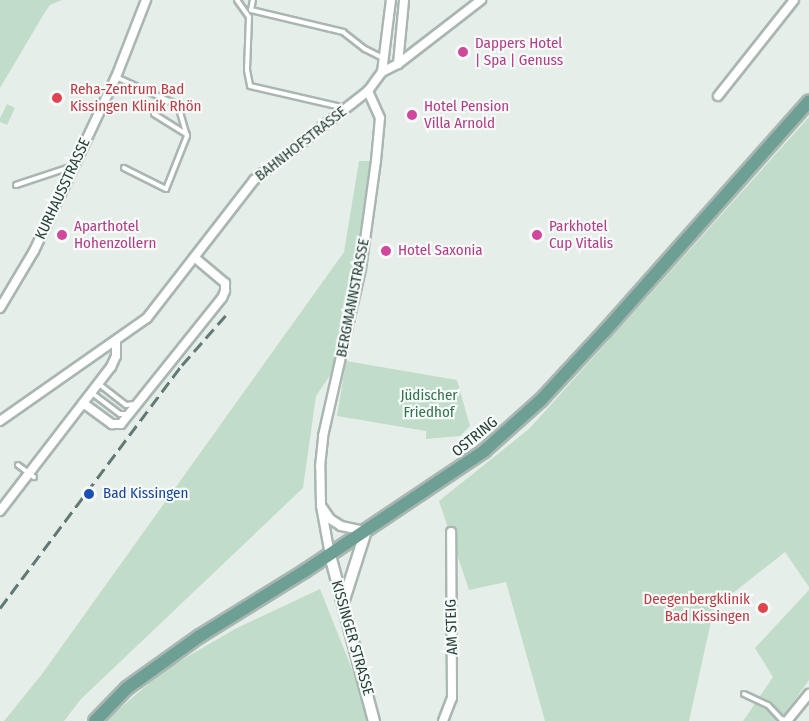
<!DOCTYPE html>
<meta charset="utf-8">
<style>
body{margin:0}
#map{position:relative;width:809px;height:721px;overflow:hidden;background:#e6eeea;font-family:"Fira Sans Condensed",sans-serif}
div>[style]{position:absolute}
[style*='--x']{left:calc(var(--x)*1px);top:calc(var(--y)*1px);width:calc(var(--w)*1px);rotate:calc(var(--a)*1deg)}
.green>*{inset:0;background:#c1ddc9}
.roads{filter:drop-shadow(2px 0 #a9b6b1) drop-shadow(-2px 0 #a9b6b1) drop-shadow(0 2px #a9b6b1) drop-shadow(0 -2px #a9b6b1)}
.lane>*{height:4px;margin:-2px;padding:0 2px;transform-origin:2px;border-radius:2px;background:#fff}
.street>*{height:8px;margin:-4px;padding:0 4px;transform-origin:4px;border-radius:4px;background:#fff}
.secondary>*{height:10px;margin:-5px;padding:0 5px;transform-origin:5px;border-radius:5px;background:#fff}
.primary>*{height:12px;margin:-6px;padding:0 6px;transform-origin:6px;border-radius:6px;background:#6e9f94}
.rail>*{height:3px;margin-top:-1.5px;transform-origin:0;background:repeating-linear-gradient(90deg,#617974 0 12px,transparent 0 18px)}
.dots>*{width:16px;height:16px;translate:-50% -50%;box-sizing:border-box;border:3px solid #f6faf8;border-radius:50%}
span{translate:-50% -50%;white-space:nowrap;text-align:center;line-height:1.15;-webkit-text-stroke:4.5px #f6faf8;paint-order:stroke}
.hotel-label{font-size:15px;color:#b23c85}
.left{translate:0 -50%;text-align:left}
.health-label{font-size:15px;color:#be3a42}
.right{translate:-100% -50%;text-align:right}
.street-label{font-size:15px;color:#263e39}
.park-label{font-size:15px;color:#33724e}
.transit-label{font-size:15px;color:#164399}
</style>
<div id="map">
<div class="green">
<div style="clip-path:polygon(0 0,62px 0,50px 5px,45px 12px,0 88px)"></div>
<div style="clip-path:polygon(7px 104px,15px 108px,7px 125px,0 122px,0 118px)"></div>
<div style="clip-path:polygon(809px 117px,809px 587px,785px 552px,714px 608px,689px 721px,545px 721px,506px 582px,469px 590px,439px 501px,529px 429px)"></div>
<div style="clip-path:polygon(359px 161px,372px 161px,357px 271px,335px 368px,316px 396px,303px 488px,81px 699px,64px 721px,4px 721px,42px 674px,344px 252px)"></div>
<div style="clip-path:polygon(346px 361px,457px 380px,470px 426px,460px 436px,426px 439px,426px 431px,337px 416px)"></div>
<div style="clip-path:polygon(320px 589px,365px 702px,366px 721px,105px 721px,166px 669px,235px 629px)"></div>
<div style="clip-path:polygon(809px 590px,809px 680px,780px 721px,743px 721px,773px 677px,755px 648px)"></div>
</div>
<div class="roads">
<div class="lane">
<div style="--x:237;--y:0;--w:21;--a:55"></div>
<div style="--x:249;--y:17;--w:53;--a:92.2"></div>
<div style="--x:247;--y:70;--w:16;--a:79"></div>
<div style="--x:250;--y:86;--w:98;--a:13"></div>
<div style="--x:251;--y:10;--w:95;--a:13.4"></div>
<div style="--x:343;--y:32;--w:28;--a:38"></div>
<div style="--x:365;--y:49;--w:20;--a:27"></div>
<div style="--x:251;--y:10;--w:10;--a:-79"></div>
<div style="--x:116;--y:77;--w:68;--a:24.3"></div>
<div style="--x:178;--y:105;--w:32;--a:74"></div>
<div style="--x:187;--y:136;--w:57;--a:111.6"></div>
<div style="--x:166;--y:189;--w:47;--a:-153.4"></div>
<div style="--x:154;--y:114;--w:39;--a:32"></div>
<div style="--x:16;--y:185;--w:60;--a:-18.4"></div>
<div style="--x:99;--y:384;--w:34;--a:38"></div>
<div style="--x:126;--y:405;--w:9;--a:-6"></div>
<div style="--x:92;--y:393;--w:35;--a:37"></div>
<div style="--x:120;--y:414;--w:8;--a:0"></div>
<div style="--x:18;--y:465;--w:20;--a:37"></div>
<div style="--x:744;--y:694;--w:26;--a:25"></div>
<div style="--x:768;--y:705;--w:19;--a:47"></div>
<div style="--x:781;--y:719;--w:5;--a:11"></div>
</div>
<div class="street">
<div style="--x:398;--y:64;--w:64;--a:-84.6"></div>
<div style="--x:382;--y:72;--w:18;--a:-27"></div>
<div style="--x:398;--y:64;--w:105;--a:-37.6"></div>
<div style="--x:718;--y:96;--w:122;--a:-51.6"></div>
<div style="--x:0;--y:308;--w:66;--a:-59.2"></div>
<div style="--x:34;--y:251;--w:192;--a:-64.8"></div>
<div style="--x:116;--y:77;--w:83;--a:-68.7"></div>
<div style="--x:83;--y:403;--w:36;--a:36"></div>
<div style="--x:112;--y:424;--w:9;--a:0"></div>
<div style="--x:121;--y:424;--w:161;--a:-51.3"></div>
<div style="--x:222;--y:298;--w:8;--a:-67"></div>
<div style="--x:225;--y:291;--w:8;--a:-90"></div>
<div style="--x:225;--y:283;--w:40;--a:-140"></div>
<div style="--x:0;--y:421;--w:179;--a:-35"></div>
<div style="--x:147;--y:318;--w:175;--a:-52.2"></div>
<div style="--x:254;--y:180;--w:145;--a:-38"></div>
<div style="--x:368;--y:91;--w:24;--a:-54"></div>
<div style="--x:382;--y:72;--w:73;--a:-82.9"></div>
<div style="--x:322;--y:507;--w:14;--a:56"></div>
<div style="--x:330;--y:519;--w:13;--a:32"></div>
<div style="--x:341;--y:526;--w:25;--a:12"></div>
<div style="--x:0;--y:511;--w:182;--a:-52.4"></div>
<div style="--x:111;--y:367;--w:12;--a:-66"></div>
<div style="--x:116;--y:356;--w:15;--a:-90"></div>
<div style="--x:330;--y:555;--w:50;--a:-100.4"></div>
<div style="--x:321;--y:506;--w:39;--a:-91"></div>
<div style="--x:320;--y:467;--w:31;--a:-84"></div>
<div style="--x:323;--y:436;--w:171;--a:-77.2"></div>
<div style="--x:361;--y:269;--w:109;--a:-82.1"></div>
<div style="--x:376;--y:161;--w:43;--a:-84.7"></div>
<div style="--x:380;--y:118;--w:30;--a:-114"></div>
<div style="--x:443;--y:721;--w:25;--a:-69"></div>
<div style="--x:452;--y:698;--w:166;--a:-90.3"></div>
<div style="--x:787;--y:721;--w:35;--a:-51"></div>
</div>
<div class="secondary">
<div style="--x:330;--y:555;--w:172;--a:75.2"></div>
<div style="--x:343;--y:603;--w:76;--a:-72.3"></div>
</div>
<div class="primary">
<div style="--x:95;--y:721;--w:46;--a:-45.9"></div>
<div style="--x:127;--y:688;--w:90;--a:-35.5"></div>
<div style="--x:200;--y:636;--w:123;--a:-31.8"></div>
<div style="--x:305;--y:571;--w:216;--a:-33.8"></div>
<div style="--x:484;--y:451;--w:76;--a:-41.8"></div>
<div style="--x:541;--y:400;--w:94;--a:-47.2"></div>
<div style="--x:605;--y:331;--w:307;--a:-48.4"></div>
</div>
</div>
<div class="rail">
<div style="--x:0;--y:608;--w:304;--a:-53.2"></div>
<div style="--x:182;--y:365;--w:67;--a:-48.7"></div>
</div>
<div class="dots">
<div style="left:463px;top:52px;background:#d1479c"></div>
<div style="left:57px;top:98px;background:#e0444e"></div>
<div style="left:412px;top:115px;background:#d1479c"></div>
<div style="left:62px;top:235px;background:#d1479c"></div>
<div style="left:537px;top:235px;background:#d1479c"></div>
<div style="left:386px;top:251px;background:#d1479c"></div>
<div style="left:89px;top:494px;background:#1a4fb4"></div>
<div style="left:763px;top:608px;background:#e0444e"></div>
</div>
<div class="hotel-label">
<span class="left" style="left:475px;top:52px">Dappers Hotel<br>| Spa | Genuss</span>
<span class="left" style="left:424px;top:115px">Hotel Pension<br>Villa Arnold</span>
<span class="left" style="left:74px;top:235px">Aparthotel<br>Hohenzollern</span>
<span class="left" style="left:549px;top:235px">Parkhotel<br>Cup Vitalis</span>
<span class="left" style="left:398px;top:251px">Hotel Saxonia</span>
</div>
<div class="health-label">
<span class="left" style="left:70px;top:98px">Reha-Zentrum Bad<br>Kissingen Klinik Rhön</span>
<span class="right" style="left:750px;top:608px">Deegenbergklinik<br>Bad Kissingen</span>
</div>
<div class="street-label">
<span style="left:301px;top:144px;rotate:-38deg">BAHNHOFSTRASSE</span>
<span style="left:63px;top:189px;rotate:-65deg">KURHAUSSTRASSE</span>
<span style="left:353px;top:298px;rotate:-79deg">BERGMANNSTRASSE</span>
<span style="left:475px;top:437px;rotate:-39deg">OSTRING</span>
<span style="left:452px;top:627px;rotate:-92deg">AM STEIG</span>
<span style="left:352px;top:638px;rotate:74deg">KISSINGER STRASSE</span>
</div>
<div class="park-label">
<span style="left:429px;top:404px">Jüdischer<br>Friedhof</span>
</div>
<div class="transit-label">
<span class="left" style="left:103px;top:494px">Bad Kissingen</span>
</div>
</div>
